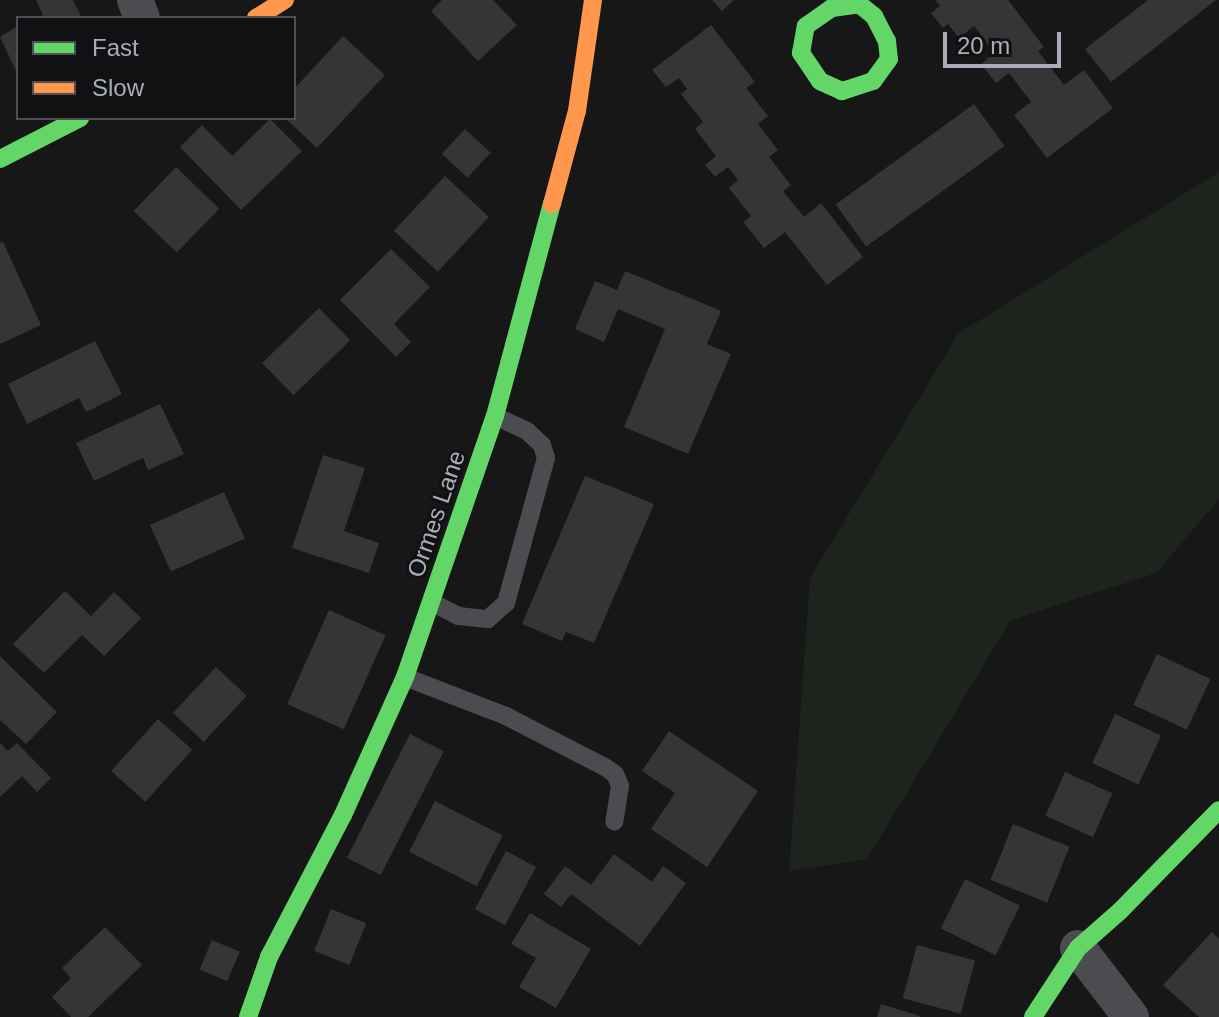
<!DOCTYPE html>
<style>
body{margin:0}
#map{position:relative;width:1219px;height:1017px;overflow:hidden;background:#171717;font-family:Arial,sans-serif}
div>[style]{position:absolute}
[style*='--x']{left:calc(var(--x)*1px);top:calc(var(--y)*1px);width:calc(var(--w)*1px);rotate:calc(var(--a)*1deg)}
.green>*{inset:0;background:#1d241e}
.building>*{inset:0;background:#353536;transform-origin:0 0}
.lane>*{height:18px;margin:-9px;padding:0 9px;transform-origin:9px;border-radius:9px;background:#4b4c50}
.street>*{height:36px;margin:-18px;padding:0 18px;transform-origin:18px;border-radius:18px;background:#4b4c50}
.fast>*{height:18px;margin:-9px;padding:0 9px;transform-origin:9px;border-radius:9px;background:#63d668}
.slow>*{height:18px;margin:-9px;padding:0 9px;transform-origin:9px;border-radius:9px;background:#ff974d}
span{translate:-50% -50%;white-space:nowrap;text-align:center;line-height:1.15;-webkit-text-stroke:6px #111113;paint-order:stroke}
.street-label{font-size:24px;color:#a8adb8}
.legend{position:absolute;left:16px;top:16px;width:280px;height:104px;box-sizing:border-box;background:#111113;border:2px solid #4d4f55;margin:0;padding:10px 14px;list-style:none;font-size:24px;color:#a8adb8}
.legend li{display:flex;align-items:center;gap:16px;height:40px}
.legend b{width:40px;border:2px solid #4d4f55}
.scale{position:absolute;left:943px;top:32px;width:118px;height:36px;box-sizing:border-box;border:4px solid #a8adb8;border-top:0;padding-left:10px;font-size:24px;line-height:28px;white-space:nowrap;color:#a8adb8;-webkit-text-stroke:6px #111113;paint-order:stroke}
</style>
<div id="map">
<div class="green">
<div style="clip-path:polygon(1219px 172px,1219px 499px,1156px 573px,1011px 620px,867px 859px,789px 871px,810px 578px,959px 333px)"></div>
</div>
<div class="building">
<div style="clip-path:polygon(36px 0,73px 0,82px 18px,35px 18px,43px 15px)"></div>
<div style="clip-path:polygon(442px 0,493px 0,517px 25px,478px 61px,431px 11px)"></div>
<div style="clip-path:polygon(712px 0,734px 0,722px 11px)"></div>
<div style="clip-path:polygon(935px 0,1008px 0,1044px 47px,1038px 51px,1064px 85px,1084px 70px,1113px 108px,1047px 158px,1014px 115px,1031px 102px,1009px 73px,996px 83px,981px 64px,995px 53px,974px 26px,959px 38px,948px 24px,943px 28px,931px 13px,940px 6px)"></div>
<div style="clip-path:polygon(1148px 0,1216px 0,1111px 82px,1085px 49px)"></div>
<div style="clip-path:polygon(711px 25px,755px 82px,746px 88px,768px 116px,758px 124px,778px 150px,769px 157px,791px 185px,783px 191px,804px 217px,821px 203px,863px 257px,827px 285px,785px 232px,764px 248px,743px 222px,751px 216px,729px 188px,738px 180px,728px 167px,715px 177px,705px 165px,716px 156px,695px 129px,703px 122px,681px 94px,687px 89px,679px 78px,666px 87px,652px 70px)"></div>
<div style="clip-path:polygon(18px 26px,18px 75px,0 37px)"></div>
<div style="clip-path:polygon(343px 36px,385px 75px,317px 148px,285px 118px,294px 118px,294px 89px)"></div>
<div style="left:974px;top:104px;width:52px;height:171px;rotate:54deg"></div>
<div style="clip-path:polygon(270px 119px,302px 151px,241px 210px,180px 147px,202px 125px,232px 156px)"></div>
<div style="left:465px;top:129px;width:35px;height:34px;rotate:43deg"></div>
<div style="left:176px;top:167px;width:60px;height:61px;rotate:44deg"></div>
<div style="left:445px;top:176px;width:60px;height:75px;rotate:43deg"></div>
<div style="clip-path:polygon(3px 242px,41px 325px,0 344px,0 243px)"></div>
<div style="clip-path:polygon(391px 249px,430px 287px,394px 324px,411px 342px,396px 357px,340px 300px)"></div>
<div style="clip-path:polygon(625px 271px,721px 311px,707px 344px,731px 354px,688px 454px,624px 427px,665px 329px,618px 309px,604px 342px,575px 329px,595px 281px,617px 290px)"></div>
<div style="left:319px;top:308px;width:45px;height:79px;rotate:46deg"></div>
<div style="clip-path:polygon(95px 341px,122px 394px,86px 412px,79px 398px,27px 424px,8px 384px)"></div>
<div style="clip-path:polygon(160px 404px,184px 454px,148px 470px,143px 458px,94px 481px,76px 443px)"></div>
<div style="clip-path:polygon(323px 455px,365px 468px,344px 531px,379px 543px,369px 573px,292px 548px)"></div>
<div style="clip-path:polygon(585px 476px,654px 504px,594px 643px,566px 632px,562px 641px,522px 624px)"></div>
<div style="left:224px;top:492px;width:51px;height:81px;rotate:66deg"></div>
<div style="clip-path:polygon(65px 591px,91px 616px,114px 592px,141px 618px,104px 656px,82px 635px,44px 673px,13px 644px)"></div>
<div style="left:329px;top:610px;width:62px;height:103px;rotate:24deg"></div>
<div style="left:1157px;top:654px;width:59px;height:56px;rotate:25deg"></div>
<div style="clip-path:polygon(0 656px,57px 712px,26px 744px,0 720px)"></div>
<div style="left:216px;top:667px;width:42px;height:63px;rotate:43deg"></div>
<div style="left:1115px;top:714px;width:51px;height:54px;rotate:25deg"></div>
<div style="left:158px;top:719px;width:46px;height:70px;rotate:42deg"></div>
<div style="clip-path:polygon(669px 731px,758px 791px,707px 867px,651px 829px,675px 793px,642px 771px)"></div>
<div style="left:410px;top:734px;width:38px;height:139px;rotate:27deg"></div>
<div style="clip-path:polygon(0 743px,8px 751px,17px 743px,51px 778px,37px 792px,22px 776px,0 797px)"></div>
<div style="left:1065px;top:772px;width:52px;height:48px;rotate:24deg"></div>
<div style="left:435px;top:801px;width:76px;height:57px;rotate:27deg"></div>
<div style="left:1013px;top:824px;width:61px;height:60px;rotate:22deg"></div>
<div style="left:506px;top:851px;width:34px;height:66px;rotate:28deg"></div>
<div style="clip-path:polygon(614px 854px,652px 882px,663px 866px,686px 883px,640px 946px,571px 894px,561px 907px,544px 894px,565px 866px,591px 885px)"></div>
<div style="left:965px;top:879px;width:61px;height:55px;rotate:26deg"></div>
<div style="left:331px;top:909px;width:38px;height:45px;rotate:22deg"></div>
<div style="clip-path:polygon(530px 913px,591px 949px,556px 1008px,519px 987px,536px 958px,511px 944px)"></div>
<div style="clip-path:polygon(105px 927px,142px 965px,88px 1017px,71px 1017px,52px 997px,71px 978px,62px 968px)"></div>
<div style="clip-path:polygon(1212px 932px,1219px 939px,1219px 1017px,1199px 1017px,1163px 985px)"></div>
<div style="left:212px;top:940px;width:30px;height:32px;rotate:23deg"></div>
<div style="left:917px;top:945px;width:60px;height:55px;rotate:15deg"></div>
<div style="clip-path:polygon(881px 1004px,920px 1016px,920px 1017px,877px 1017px)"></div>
</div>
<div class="lane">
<div style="--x:431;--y:602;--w:30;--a:27"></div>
<div style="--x:458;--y:616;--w:30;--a:6"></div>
<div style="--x:488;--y:619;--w:24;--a:-42"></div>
<div style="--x:506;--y:603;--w:150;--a:-74.6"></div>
<div style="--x:546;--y:458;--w:14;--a:-107"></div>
<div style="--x:542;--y:445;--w:21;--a:-137"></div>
<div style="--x:527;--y:431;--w:35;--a:-155"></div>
<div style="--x:405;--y:677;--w:108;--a:21.1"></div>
<div style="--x:506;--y:716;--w:111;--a:27.3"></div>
<div style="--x:605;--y:767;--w:12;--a:35"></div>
<div style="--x:615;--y:774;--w:13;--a:67"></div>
<div style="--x:620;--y:786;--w:36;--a:99"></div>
</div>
<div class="street">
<div style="--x:135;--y:0;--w:19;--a:69"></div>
<div style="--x:1078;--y:948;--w:87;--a:52.5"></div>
</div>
<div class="fast">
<div style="--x:859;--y:4;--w:19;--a:39"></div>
<div style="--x:874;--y:16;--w:28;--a:63"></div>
<div style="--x:887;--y:41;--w:18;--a:84"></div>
<div style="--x:889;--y:59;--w:27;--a:126"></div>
<div style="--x:873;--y:81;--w:33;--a:162"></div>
<div style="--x:842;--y:91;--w:24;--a:-156"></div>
<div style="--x:820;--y:81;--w:34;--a:-124"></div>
<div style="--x:801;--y:53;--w:27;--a:-80"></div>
<div style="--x:806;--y:26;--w:32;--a:-35"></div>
<div style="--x:832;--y:8;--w:27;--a:-8"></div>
<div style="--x:0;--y:159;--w:90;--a:-27.1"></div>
<div style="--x:248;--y:1017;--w:64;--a:-70.7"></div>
<div style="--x:269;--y:957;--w:160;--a:-62.5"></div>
<div style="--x:343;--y:815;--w:151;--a:-65.8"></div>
<div style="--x:405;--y:677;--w:276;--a:-71"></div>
<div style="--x:495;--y:416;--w:220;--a:-75"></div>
<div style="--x:1033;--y:1017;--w:82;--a:-56.9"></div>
<div style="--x:1078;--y:948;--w:56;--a:-41.4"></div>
<div style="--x:1120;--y:911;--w:141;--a:-45.6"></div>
</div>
<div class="slow">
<div style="--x:256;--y:18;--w:34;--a:-32"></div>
<div style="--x:552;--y:204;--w:96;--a:-75"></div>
<div style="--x:577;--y:111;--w:112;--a:-81.8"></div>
</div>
<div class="street-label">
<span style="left:436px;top:514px;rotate:-71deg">Ormes Lane</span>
</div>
<ul class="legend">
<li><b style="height:10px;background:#63d668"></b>Fast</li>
<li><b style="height:10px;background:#ff974d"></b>Slow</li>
</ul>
<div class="scale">20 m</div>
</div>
